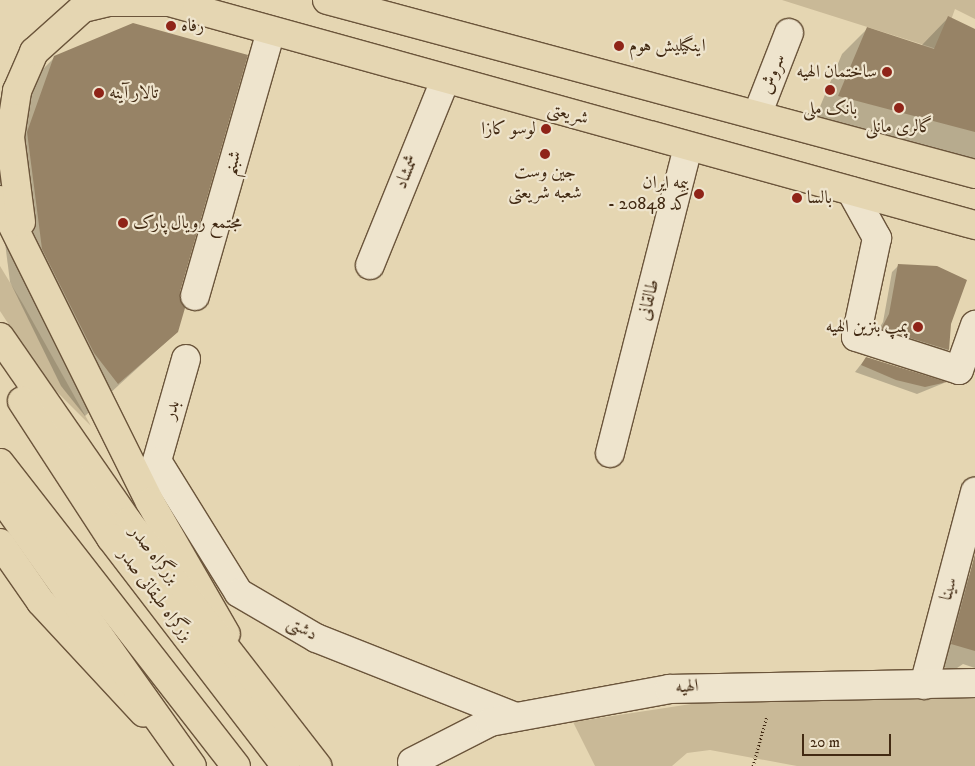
<!DOCTYPE html>
<meta charset="utf-8">
<style>
body{margin:0}
#map{position:relative;width:975px;height:766px;overflow:hidden;background:#e5d6b2;font-family:"IM FELL DW Pica",Amiri,serif}
div>[style]{position:absolute}
[style*='--x']{left:calc(var(--x)*1px);top:calc(var(--y)*1px);width:calc(var(--w)*1px);rotate:calc(var(--a)*1deg)}
.green>*{inset:0;background:#c9b997}
.shadow>*{inset:0;background:#0003}
.building>*{inset:0;background:#978366}
.path>*{height:3px;margin-top:-1.5px;transform-origin:0;background:repeating-linear-gradient(90deg,#422a13 0 1px,transparent 0 3.5px)}
.roads{filter:drop-shadow(1px 0 #6b553b) drop-shadow(-1px 0 #6b553b) drop-shadow(0 1px #6b553b) drop-shadow(0 -1px #6b553b)}
.minor>*{height:28px;margin:-14px;padding:0 14px;transform-origin:14px;border-radius:14px;background:#eee4cd}
.major>*{height:28px;margin:-14px;padding:0 14px;transform-origin:14px;border-radius:14px;background:#e5d6b2}
.highway>*{height:28px;margin:-14px;padding:0 14px;transform-origin:14px;border-radius:14px;background:#e5d6b2}
.dots>*{width:14px;height:14px;translate:-50% -50%;box-sizing:border-box;border:2px solid #eee4cd;border-radius:50%}
span{translate:-50% -50%;white-space:nowrap;text-align:center;line-height:1.15;-webkit-text-stroke:4.5px #eee4cd;paint-order:stroke}
.poi-label{font-size:18px;color:#422a13}
.left{translate:0 -50%;text-align:left}
.right{translate:-100% -50%;text-align:right}
.street-label{font-size:18px;color:#422a13}
.scale{position:absolute;left:802px;top:734px;width:89px;height:22px;box-sizing:border-box;border:2px solid #422a13;border-top:0;padding-left:6px;font-size:15px;line-height:18px;white-space:nowrap;color:#422a13;-webkit-text-stroke:4px #eee4cd;paint-order:stroke}
</style>
<div id="map">
<div class="green">
<div style="clip-path:polygon(782px 0,975px 0,975px 19px,955px 9px,940px 50px)"></div>
<div style="clip-path:polygon(0 266px,23px 304px,91px 426px,45px 380px,0 311px)"></div>
<div style="clip-path:polygon(975px 690px,975px 766px,797px 766px,710px 750px,687px 753px,672px 766px,595px 766px,573px 722px,724px 699px)"></div>
</div>
<div class="shadow">
<div style="clip-path:polygon(948px 18px,975px 30px,975px 163px,814px 121px,842px 54px,868px 28px,921px 46px)"></div>
<div style="clip-path:polygon(55px 57px,179px 292px,177px 332px,85px 416px,61px 386px,10px 282px,0 203px,0 149px,22px 90px)"></div>
<div style="clip-path:polygon(899px 265px,949px 324px,948px 350px,941px 356px,875px 335px,883px 322px,892px 272px)"></div>
<div style="clip-path:polygon(866px 358px,944px 383px,917px 394px,855px 372px)"></div>
<div style="clip-path:polygon(970px 576px,975px 578px,975px 668px,963px 664px,954px 670px,932px 664px,950px 596px)"></div>
</div>
<div class="building">
<div style="clip-path:polygon(948px 16px,975px 29px,975px 132px,838px 96px,867px 27px,934px 49px)"></div>
<div style="clip-path:polygon(133px 23px,248px 55px,180px 292px,185px 308px,178px 332px,118px 384px,94px 353px,42px 249px,27px 132px,54px 56px)"></div>
<div style="clip-path:polygon(898px 264px,937px 266px,967px 280px,951px 324px,949px 350px,881px 329px,889px 314px)"></div>
<div style="clip-path:polygon(866px 357px,947px 382px,925px 387px,896px 380px,861px 365px)"></div>
<div style="clip-path:polygon(975px 554px,975px 651px,951px 644px)"></div>
</div>
<div class="path">
<div style="--x:753;--y:766;--w:52;--a:-74.4"></div>
</div>
<div class="roads">
<div class="minor">
<div style="--x:757;--y:115;--w:88;--a:-68.7"></div>
<div style="--x:851;--y:191;--w:54;--a:61"></div>
<div style="--x:877;--y:238;--w:101;--a:102"></div>
<div style="--x:856;--y:337;--w:108;--a:17.8"></div>
<div style="--x:959;--y:370;--w:48;--a:-70.4"></div>
<div style="--x:370;--y:265;--w:200;--a:-67.9"></div>
<div style="--x:195;--y:296;--w:276;--a:-74"></div>
<div style="--x:186;--y:359;--w:106;--a:105.9"></div>
<div style="--x:157;--y:461;--w:155;--a:58.2"></div>
<div style="--x:239;--y:593;--w:89;--a:30.3"></div>
<div style="--x:316;--y:638;--w:212;--a:21.6"></div>
<div style="--x:610;--y:453;--w:316;--a:-75.7"></div>
<div style="--x:924;--y:685;--w:200;--a:-75.2"></div>
<div style="--x:412;--y:762;--w:88;--a:-27.1"></div>
<div style="--x:490;--y:722;--w:182;--a:-10.4"></div>
<div style="--x:669;--y:689;--w:306;--a:-1.1"></div>
</div>
<div class="major">
<div style="--x:162;--y:0;--w:844;--a:15.47"></div>
<div style="--x:327;--y:0;--w:671;--a:15.03"></div>
<div style="--x:0;--y:200;--w:337;--a:63.6"></div>
<div style="--x:150;--y:502;--w:152;--a:60.1"></div>
<div style="--x:21;--y:222;--w:86;--a:-97.4"></div>
<div style="--x:10;--y:137;--w:47;--a:-81.3"></div>
<div style="--x:17;--y:91;--w:43;--a:-66.4"></div>
<div style="--x:34;--y:52;--w:66;--a:-41.9"></div>
<div style="--x:83;--y:8;--w:28;--a:-13"></div>
<div style="--x:110;--y:2;--w:60;--a:0"></div>
<div style="--x:0;--y:543;--w:72;--a:55.2"></div>
<div style="--x:41;--y:602;--w:151;--a:47.1"></div>
</div>
<div class="highway">
<div style="--x:0;--y:337;--w:225;--a:55.3"></div>
<div style="--x:128;--y:522;--w:309;--a:52.2"></div>
<div style="--x:22;--y:401;--w:163;--a:57"></div>
<div style="--x:111;--y:538;--w:287;--a:52.5"></div>
<div style="--x:0;--y:463;--w:384;--a:52.1"></div>
<div style="--x:0;--y:496;--w:331;--a:54.6"></div>
</div>
</div>
<div class="dots">
<div style="left:171px;top:26px;background:#8f2418"></div>
<div style="left:619px;top:46px;background:#8f2418"></div>
<div style="left:887px;top:72px;background:#8f2418"></div>
<div style="left:830px;top:90px;background:#8f2418"></div>
<div style="left:99px;top:93px;background:#8f2418"></div>
<div style="left:899px;top:108px;background:#8f2418"></div>
<div style="left:546px;top:129px;background:#8f2418"></div>
<div style="left:545px;top:154px;background:#8f2418"></div>
<div style="left:699px;top:194px;background:#8f2418"></div>
<div style="left:797px;top:198px;background:#8f2418"></div>
<div style="left:123px;top:223px;background:#8f2418"></div>
<div style="left:918px;top:327px;background:#8f2418"></div>
</div>
<div class="poi-label">
<span class="left" style="left:181px;top:26px">رفاه</span>
<span class="left" style="left:629px;top:46px">اینگیلیش هوم</span>
<span class="right" style="left:877px;top:72px">ساختمان الهیه</span>
<span class="left" style="left:109px;top:93px">تالار آینه</span>
<span style="left:830px;top:109px">بانک ملی</span>
<span style="left:899px;top:127px">گالری مانلی</span>
<span class="right" style="left:536px;top:129px">لوسو کازا</span>
<span style="left:545px;top:183px">جین وست<br>شعبه شریعتی</span>
<span class="right" style="left:689px;top:194px">بیمه ایران<br>- کد 20848</span>
<span class="left" style="left:807px;top:198px">بالسا</span>
<span class="left" style="left:133px;top:223px">مجتمع رویال پارک</span>
<span class="right" style="left:908px;top:327px">پمپ بنزین الهیه</span>
</div>
<div class="street-label">
<span style="left:773px;top:74px;rotate:-69deg">سروش</span>
<span style="left:568px;top:114px;rotate:15deg">شریعتی</span>
<span style="left:233px;top:163px;rotate:-74deg">شبنم</span>
<span style="left:407px;top:172px;rotate:-68deg">شمشاد</span>
<span style="left:649px;top:300px;rotate:-76deg">طالقانی</span>
<span style="left:172px;top:410px;rotate:-74deg">بدر</span>
<span style="left:154px;top:555px;rotate:52deg">بزرگراه صدر</span>
<span style="left:949px;top:589px;rotate:-75deg">سینا</span>
<span style="left:155px;top:595px;rotate:53deg">بزرگراه طبقاتی صدر</span>
<span style="left:302px;top:629px;rotate:28deg">دشتی</span>
<span style="left:687px;top:687px;rotate:-5deg">الهیه</span>
</div>
<div class="scale">20 m</div>
</div>
